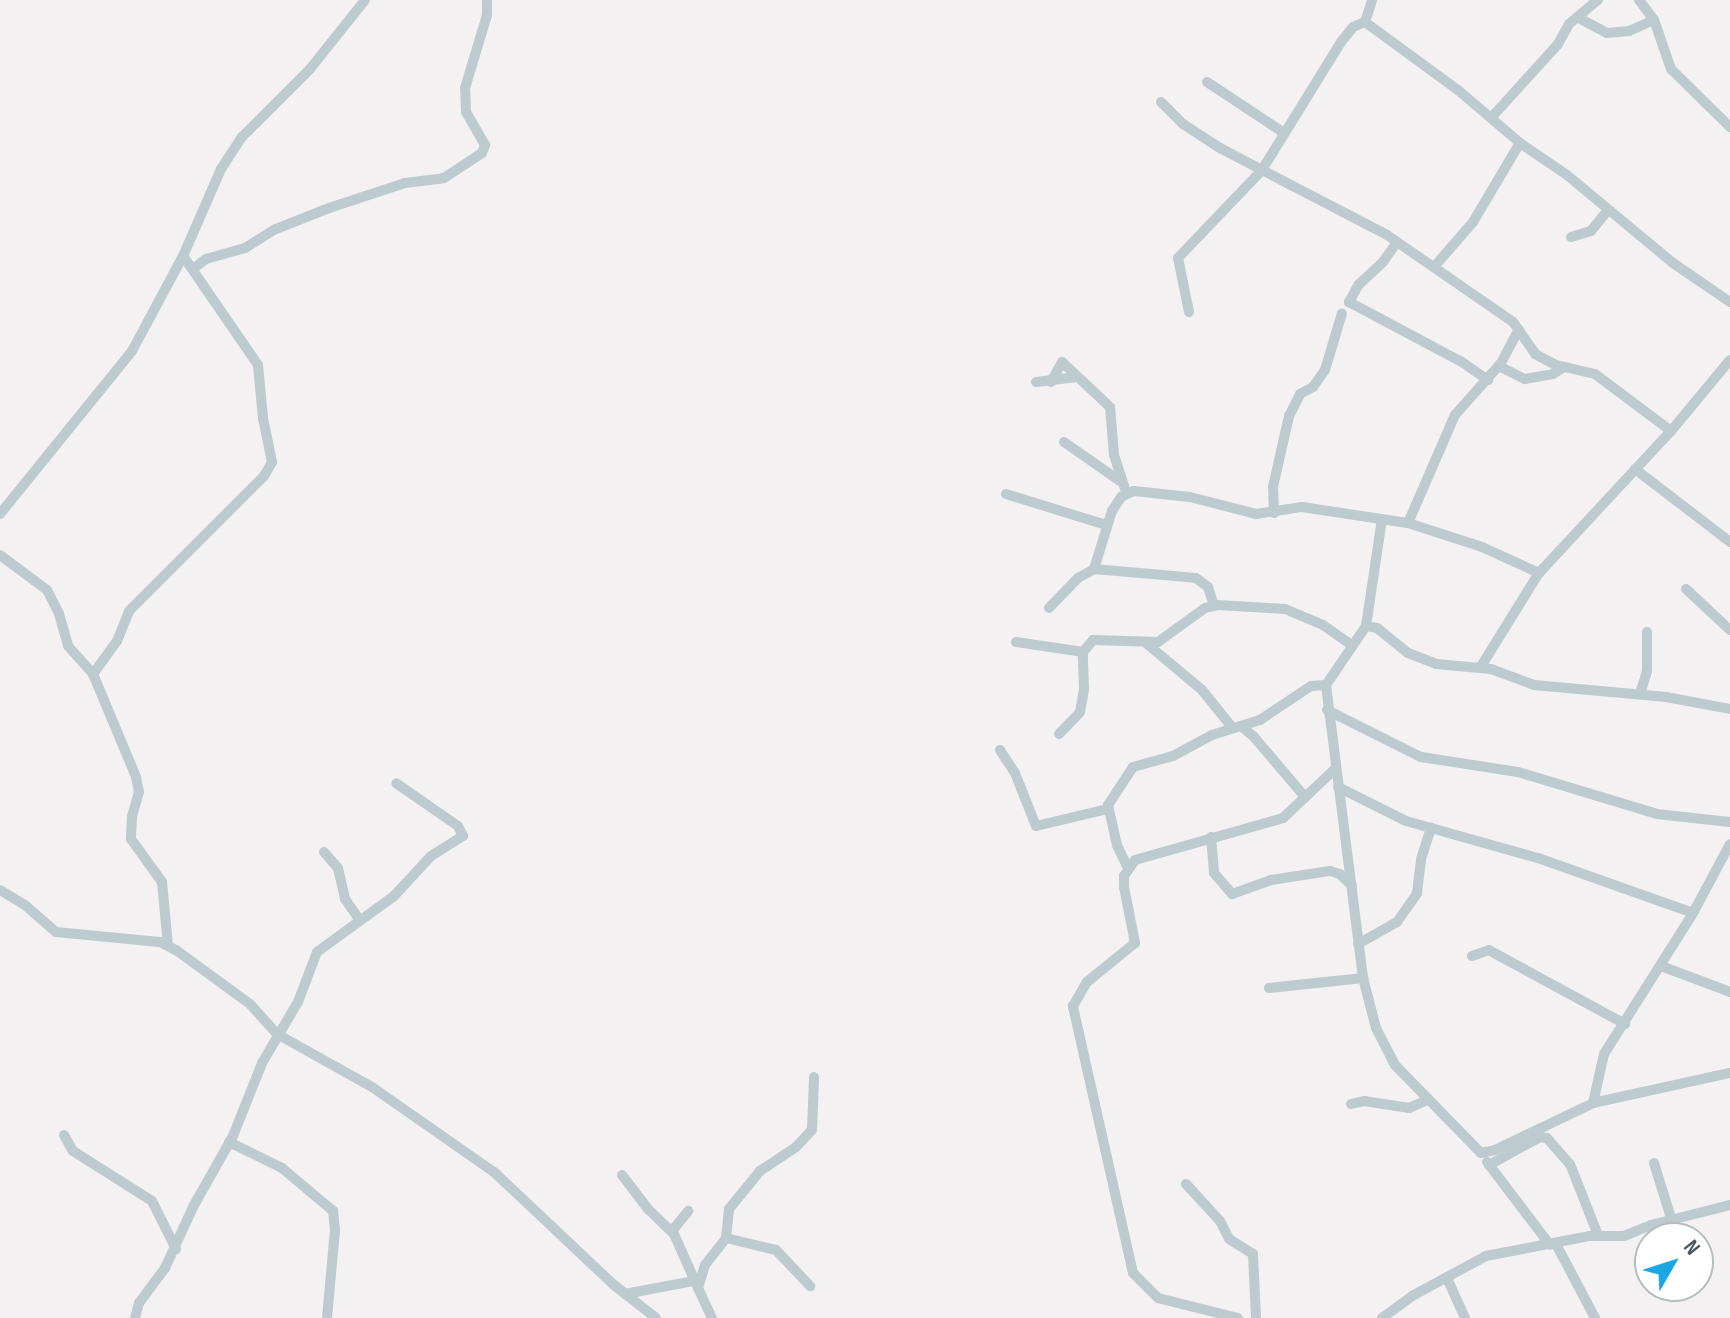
<!DOCTYPE html>
<style>
body{margin:0}
#map{position:relative;width:1730px;height:1318px;overflow:hidden;background:#f3f1f2;font-family:"Sofia Sans Condensed",sans-serif}
div>[style]{position:absolute}
[style*='--x']{left:calc(var(--x)*1px);top:calc(var(--y)*1px);width:calc(var(--w)*1px);rotate:calc(var(--a)*1deg)}
.minor>*{height:10px;margin:-5px;padding:0 5px;transform-origin:5px;border-radius:5px;background:#bdcace}
span{translate:-50% -50%;white-space:nowrap;text-align:center;line-height:1.15;-webkit-text-stroke:6px #fff;paint-order:stroke}
.north{position:absolute;left:1634px;top:1222px;width:80px;height:80px;box-sizing:border-box;background:#fff;border:2px solid #b6bdbf;border-radius:50%;rotate:51deg;font-size:22px;font-weight:700;line-height:32px;text-align:center;color:#495a5f}
.north::after{content:'';display:block;margin:auto;width:28px;height:36px;background:#1aa7e4;clip-path:polygon(50% 0,100% 100%,50% 72%,0 100%)}
</style>
<div id="map">
<div class="minor">
<div style="--x:1639;--y:0;--w:25;--a:53"></div>
<div style="--x:1654;--y:20;--w:52;--a:70.9"></div>
<div style="--x:1671;--y:69;--w:83;--a:44.5"></div>
<div style="--x:1577;--y:17;--w:34;--a:28"></div>
<div style="--x:1607;--y:33;--w:22;--a:-5"></div>
<div style="--x:1629;--y:31;--w:27;--a:-24"></div>
<div style="--x:1365;--y:22;--w:23;--a:-72"></div>
<div style="--x:1207;--y:82;--w:92;--a:33.5"></div>
<div style="--x:1161;--y:102;--w:31;--a:45"></div>
<div style="--x:1183;--y:124;--w:44;--a:33"></div>
<div style="--x:1220;--y:148;--w:188;--a:27.5"></div>
<div style="--x:1387;--y:235;--w:153;--a:34.6"></div>
<div style="--x:1513;--y:322;--w:39;--a:55"></div>
<div style="--x:1535;--y:354;--w:24;--a:28"></div>
<div style="--x:1556;--y:365;--w:40;--a:13"></div>
<div style="--x:1595;--y:374;--w:95;--a:36.9"></div>
<div style="--x:1491;--y:118;--w:100;--a:-47.8"></div>
<div style="--x:1558;--y:44;--w:23;--a:-61"></div>
<div style="--x:1569;--y:24;--w:38;--a:-40"></div>
<div style="--x:1571;--y:237;--w:21;--a:-17"></div>
<div style="--x:1591;--y:231;--w:27;--a:-51"></div>
<div style="--x:1397;--y:242;--w:24;--a:125"></div>
<div style="--x:1383;--y:262;--w:33;--a:137"></div>
<div style="--x:1359;--y:284;--w:21;--a:119"></div>
<div style="--x:1349;--y:302;--w:128;--a:28"></div>
<div style="--x:1462;--y:362;--w:32;--a:35"></div>
<div style="--x:1434;--y:267;--w:60;--a:-49.1"></div>
<div style="--x:1473;--y:222;--w:92;--a:-59.3"></div>
<div style="--x:193;--y:269;--w:16;--a:-38"></div>
<div style="--x:206;--y:259;--w:41;--a:-15.8"></div>
<div style="--x:245;--y:248;--w:36;--a:-32"></div>
<div style="--x:276;--y:229;--w:57;--a:-21.6"></div>
<div style="--x:329;--y:208;--w:80;--a:-18.2"></div>
<div style="--x:405;--y:183;--w:39;--a:-7"></div>
<div style="--x:444;--y:178;--w:45;--a:-33.3"></div>
<div style="--x:482;--y:153;--w:9;--a:-69"></div>
<div style="--x:485;--y:145;--w:38;--a:-120"></div>
<div style="--x:466;--y:112;--w:24;--a:-92"></div>
<div style="--x:465;--y:88;--w:76;--a:-73.2"></div>
<div style="--x:487;--y:15;--w:15;--a:-90"></div>
<div style="--x:1189;--y:312;--w:55;--a:-101.5"></div>
<div style="--x:1178;--y:258;--w:122;--a:-46.3"></div>
<div style="--x:1262;--y:170;--w:150;--a:-58.3"></div>
<div style="--x:1341;--y:42;--w:19;--a:-51"></div>
<div style="--x:1353;--y:27;--w:13;--a:-23"></div>
<div style="--x:1365;--y:22;--w:115;--a:36.2"></div>
<div style="--x:1458;--y:90;--w:82;--a:40.5"></div>
<div style="--x:1520;--y:143;--w:57;--a:34.2"></div>
<div style="--x:1567;--y:175;--w:138;--a:39.7"></div>
<div style="--x:1673;--y:263;--w:69;--a:34.4"></div>
<div style="--x:1499;--y:366;--w:29;--a:27"></div>
<div style="--x:1525;--y:379;--w:28;--a:-10"></div>
<div style="--x:1553;--y:374;--w:13;--a:-32"></div>
<div style="--x:1036;--y:382;--w:41;--a:-7"></div>
<div style="--x:1051;--y:382;--w:23;--a:-61"></div>
<div style="--x:1062;--y:362;--w:66;--a:43.2"></div>
<div style="--x:1110;--y:407;--w:48;--a:85.2"></div>
<div style="--x:1114;--y:455;--w:40;--a:72"></div>
<div style="--x:1064;--y:442;--w:68;--a:34.9"></div>
<div style="--x:1635;--y:469;--w:120;--a:37.5"></div>
<div style="--x:1006;--y:494;--w:105;--a:17.2"></div>
<div style="--x:1274;--y:513;--w:26;--a:-92"></div>
<div style="--x:1273;--y:487;--w:73;--a:-77.3"></div>
<div style="--x:1289;--y:416;--w:25;--a:-63"></div>
<div style="--x:1300;--y:394;--w:15;--a:-28"></div>
<div style="--x:1313;--y:387;--w:21;--a:-55"></div>
<div style="--x:1325;--y:370;--w:59;--a:-73.4"></div>
<div style="--x:0;--y:514;--w:210;--a:-51"></div>
<div style="--x:132;--y:351;--w:108;--a:-61.8"></div>
<div style="--x:183;--y:256;--w:95;--a:-66.4"></div>
<div style="--x:221;--y:169;--w:38;--a:-57"></div>
<div style="--x:242;--y:137;--w:96;--a:-45"></div>
<div style="--x:310;--y:69;--w:88;--a:-51.4"></div>
<div style="--x:1382;--y:519;--w:108;--a:98.5"></div>
<div style="--x:1366;--y:626;--w:71;--a:124.1"></div>
<div style="--x:1326;--y:685;--w:295;--a:82.8"></div>
<div style="--x:1363;--y:978;--w:52;--a:75.4"></div>
<div style="--x:1376;--y:1028;--w:42;--a:62.8"></div>
<div style="--x:1395;--y:1065;--w:123;--a:45.7"></div>
<div style="--x:1481;--y:1153;--w:14;--a:-12"></div>
<div style="--x:1495;--y:1150;--w:109;--a:-25.6"></div>
<div style="--x:1593;--y:1103;--w:140;--a:-12.4"></div>
<div style="--x:1408;--y:523;--w:118;--a:-66.5"></div>
<div style="--x:1455;--y:415;--w:69;--a:-48.5"></div>
<div style="--x:1501;--y:363;--w:38;--a:-62"></div>
<div style="--x:0;--y:555;--w:59;--a:36.7"></div>
<div style="--x:47;--y:590;--w:27;--a:63"></div>
<div style="--x:59;--y:614;--w:33;--a:74"></div>
<div style="--x:68;--y:646;--w:38;--a:48"></div>
<div style="--x:93;--y:674;--w:112;--a:67.3"></div>
<div style="--x:136;--y:777;--w:15;--a:79"></div>
<div style="--x:139;--y:792;--w:26;--a:106"></div>
<div style="--x:132;--y:817;--w:22;--a:93"></div>
<div style="--x:131;--y:839;--w:53;--a:54.2"></div>
<div style="--x:162;--y:882;--w:64;--a:84.6"></div>
<div style="--x:1094;--y:569;--w:61;--a:-72.8"></div>
<div style="--x:1112;--y:511;--w:17;--a:-57"></div>
<div style="--x:1121;--y:497;--w:14;--a:-25"></div>
<div style="--x:1134;--y:491;--w:56;--a:6.1"></div>
<div style="--x:1190;--y:497;--w:68;--a:14.4"></div>
<div style="--x:1256;--y:514;--w:47;--a:-8.7"></div>
<div style="--x:1302;--y:507;--w:107;--a:8.6"></div>
<div style="--x:1408;--y:523;--w:78;--a:18"></div>
<div style="--x:1482;--y:547;--w:63;--a:24.5"></div>
<div style="--x:1686;--y:589;--w:60;--a:43"></div>
<div style="--x:1049;--y:608;--w:42;--a:-46"></div>
<div style="--x:1078;--y:578;--w:18;--a:-29"></div>
<div style="--x:1094;--y:569;--w:102;--a:5"></div>
<div style="--x:1196;--y:578;--w:15;--a:37"></div>
<div style="--x:1208;--y:587;--w:20;--a:72"></div>
<div style="--x:1366;--y:626;--w:11;--a:10"></div>
<div style="--x:1377;--y:628;--w:40;--a:39"></div>
<div style="--x:1408;--y:653;--w:30;--a:21"></div>
<div style="--x:1436;--y:664;--w:55;--a:5.2"></div>
<div style="--x:1491;--y:669;--w:46;--a:20.4"></div>
<div style="--x:1534;--y:685;--w:133;--a:5.2"></div>
<div style="--x:1666;--y:697;--w:65;--a:10.6"></div>
<div style="--x:1016;--y:642;--w:68;--a:8.5"></div>
<div style="--x:1146;--y:643;--w:73;--a:40"></div>
<div style="--x:1202;--y:690;--w:48;--a:51"></div>
<div style="--x:1480;--y:668;--w:112;--a:-58.2"></div>
<div style="--x:1539;--y:573;--w:194;--a:-47.1"></div>
<div style="--x:1671;--y:431;--w:92;--a:-50.3"></div>
<div style="--x:93;--y:674;--w:41;--a:-54"></div>
<div style="--x:117;--y:641;--w:32;--a:-68"></div>
<div style="--x:129;--y:611;--w:191;--a:-45"></div>
<div style="--x:264;--y:476;--w:16;--a:-60"></div>
<div style="--x:272;--y:462;--w:45;--a:-101.6"></div>
<div style="--x:263;--y:418;--w:53;--a:-95.4"></div>
<div style="--x:258;--y:365;--w:132;--a:-124.5"></div>
<div style="--x:1640;--y:694;--w:24;--a:-73"></div>
<div style="--x:1647;--y:671;--w:39;--a:-90"></div>
<div style="--x:1327;--y:710;--w:105;--a:26.6"></div>
<div style="--x:1421;--y:757;--w:98;--a:8.8"></div>
<div style="--x:1518;--y:772;--w:145;--a:16.8"></div>
<div style="--x:1657;--y:814;--w:73;--a:6.3"></div>
<div style="--x:1241;--y:726;--w:17;--a:40"></div>
<div style="--x:1254;--y:737;--w:79;--a:49.6"></div>
<div style="--x:1059;--y:734;--w:30;--a:-46"></div>
<div style="--x:1080;--y:712;--w:23;--a:-80"></div>
<div style="--x:1084;--y:689;--w:37;--a:-92"></div>
<div style="--x:1083;--y:652;--w:16;--a:-50"></div>
<div style="--x:1093;--y:640;--w:65;--a:1.8"></div>
<div style="--x:1158;--y:642;--w:58;--a:-35.9"></div>
<div style="--x:1205;--y:608;--w:13;--a:-13"></div>
<div style="--x:1218;--y:605;--w:67;--a:3.4"></div>
<div style="--x:1285;--y:609;--w:41;--a:22.8"></div>
<div style="--x:1323;--y:625;--w:35;--a:35"></div>
<div style="--x:1000;--y:750;--w:27;--a:57"></div>
<div style="--x:1015;--y:773;--w:57;--a:68.4"></div>
<div style="--x:1036;--y:826;--w:74;--a:-13.3"></div>
<div style="--x:1338;--y:787;--w:76;--a:26.6"></div>
<div style="--x:1406;--y:821;--w:137;--a:15.7"></div>
<div style="--x:1538;--y:858;--w:164;--a:19.5"></div>
<div style="--x:1211;--y:837;--w:36;--a:85"></div>
<div style="--x:1214;--y:873;--w:28;--a:49"></div>
<div style="--x:1232;--y:894;--w:41;--a:-19.7"></div>
<div style="--x:1271;--y:880;--w:60;--a:-8.7"></div>
<div style="--x:1330;--y:871;--w:10;--a:17"></div>
<div style="--x:1340;--y:874;--w:17;--a:45"></div>
<div style="--x:324;--y:852;--w:21;--a:49"></div>
<div style="--x:338;--y:868;--w:32;--a:77"></div>
<div style="--x:345;--y:899;--w:24;--a:55"></div>
<div style="--x:1128;--y:868;--w:25;--a:-116"></div>
<div style="--x:1117;--y:845;--w:41;--a:-102.7"></div>
<div style="--x:1108;--y:805;--w:45;--a:-56.7"></div>
<div style="--x:1133;--y:767;--w:41;--a:-15.4"></div>
<div style="--x:1173;--y:756;--w:44;--a:-28.3"></div>
<div style="--x:1212;--y:735;--w:50;--a:-17.4"></div>
<div style="--x:1260;--y:720;--w:61;--a:-33.7"></div>
<div style="--x:1311;--y:686;--w:15;--a:-4"></div>
<div style="--x:0;--y:890;--w:29;--a:31"></div>
<div style="--x:25;--y:905;--w:41;--a:41.1"></div>
<div style="--x:56;--y:932;--w:104;--a:5.5"></div>
<div style="--x:160;--y:942;--w:18;--a:27"></div>
<div style="--x:176;--y:950;--w:92;--a:36.1"></div>
<div style="--x:250;--y:1004;--w:40;--a:48"></div>
<div style="--x:277;--y:1034;--w:109;--a:29.2"></div>
<div style="--x:372;--y:1087;--w:149;--a:34.9"></div>
<div style="--x:494;--y:1172;--w:165;--a:43.3"></div>
<div style="--x:614;--y:1285;--w:53;--a:38.2"></div>
<div style="--x:1358;--y:944;--w:45;--a:-29.4"></div>
<div style="--x:1397;--y:922;--w:35;--a:-55"></div>
<div style="--x:1417;--y:893;--w:34;--a:-83"></div>
<div style="--x:1421;--y:859;--w:33;--a:-72"></div>
<div style="--x:1472;--y:956;--w:18;--a:-19"></div>
<div style="--x:1489;--y:950;--w:8;--a:30"></div>
<div style="--x:1496;--y:954;--w:147;--a:28.5"></div>
<div style="--x:1661;--y:966;--w:74;--a:20.6"></div>
<div style="--x:1269;--y:988;--w:95;--a:-6.1"></div>
<div style="--x:1593;--y:1103;--w:50;--a:-77.3"></div>
<div style="--x:1604;--y:1054;--w:167;--a:-57.7"></div>
<div style="--x:1693;--y:913;--w:78;--a:-61.8"></div>
<div style="--x:1351;--y:1104;--w:13;--a:-13"></div>
<div style="--x:1364;--y:1101;--w:46;--a:8.8"></div>
<div style="--x:1409;--y:1108;--w:20;--a:-24"></div>
<div style="--x:64;--y:1135;--w:18;--a:61"></div>
<div style="--x:73;--y:1151;--w:93;--a:32.3"></div>
<div style="--x:152;--y:1201;--w:54;--a:63.4"></div>
<div style="--x:229;--y:1142;--w:59;--a:26.1"></div>
<div style="--x:282;--y:1168;--w:67;--a:40.1"></div>
<div style="--x:333;--y:1211;--w:19;--a:84"></div>
<div style="--x:335;--y:1230;--w:88;--a:95.2"></div>
<div style="--x:1487;--y:1162;--w:104;--a:52.8"></div>
<div style="--x:1654;--y:1163;--w:61;--a:72.8"></div>
<div style="--x:1489;--y:1165;--w:58;--a:-28.8"></div>
<div style="--x:1540;--y:1137;--w:7;--a:8"></div>
<div style="--x:1547;--y:1138;--w:35;--a:49"></div>
<div style="--x:1570;--y:1164;--w:76;--a:68.5"></div>
<div style="--x:622;--y:1175;--w:43;--a:52.6"></div>
<div style="--x:648;--y:1209;--w:36;--a:44"></div>
<div style="--x:674;--y:1234;--w:59;--a:66"></div>
<div style="--x:1186;--y:1184;--w:50;--a:47.4"></div>
<div style="--x:1220;--y:1221;--w:20;--a:63"></div>
<div style="--x:1229;--y:1239;--w:28;--a:32"></div>
<div style="--x:1253;--y:1254;--w:64;--a:87.3"></div>
<div style="--x:672;--y:1231;--w:26;--a:-51"></div>
<div style="--x:726;--y:1238;--w:51;--a:13.5"></div>
<div style="--x:776;--y:1250;--w:50;--a:46.6"></div>
<div style="--x:1556;--y:1244;--w:84;--a:62.2"></div>
<div style="--x:1447;--y:1278;--w:44;--a:65.8"></div>
<div style="--x:625;--y:1294;--w:69;--a:-10.8"></div>
<div style="--x:135;--y:1318;--w:16;--a:-75"></div>
<div style="--x:139;--y:1303;--w:44;--a:-53.4"></div>
<div style="--x:165;--y:1268;--w:67;--a:-65.3"></div>
<div style="--x:193;--y:1207;--w:81;--a:-60.6"></div>
<div style="--x:233;--y:1136;--w:79;--a:-68.3"></div>
<div style="--x:262;--y:1063;--w:71;--a:-59.5"></div>
<div style="--x:298;--y:1002;--w:53;--a:-69.2"></div>
<div style="--x:317;--y:952;--w:95;--a:-36"></div>
<div style="--x:394;--y:896;--w:54;--a:-47.2"></div>
<div style="--x:431;--y:856;--w:38;--a:-32"></div>
<div style="--x:463;--y:836;--w:11;--a:-117"></div>
<div style="--x:458;--y:826;--w:75;--a:-145.3"></div>
<div style="--x:712;--y:1318;--w:33;--a:-115"></div>
<div style="--x:698;--y:1288;--w:24;--a:-73"></div>
<div style="--x:705;--y:1265;--w:34;--a:-52"></div>
<div style="--x:726;--y:1238;--w:29;--a:-84"></div>
<div style="--x:729;--y:1209;--w:49;--a:-50.8"></div>
<div style="--x:760;--y:1171;--w:43;--a:-33.7"></div>
<div style="--x:796;--y:1147;--w:23;--a:-47"></div>
<div style="--x:812;--y:1130;--w:53;--a:-87.8"></div>
<div style="--x:1238;--y:1318;--w:82;--a:-166"></div>
<div style="--x:1158;--y:1298;--w:35;--a:-135"></div>
<div style="--x:1133;--y:1273;--w:274;--a:-102.7"></div>
<div style="--x:1073;--y:1006;--w:28;--a:-60"></div>
<div style="--x:1087;--y:982;--w:62;--a:-39.1"></div>
<div style="--x:1135;--y:943;--w:57;--a:-101.1"></div>
<div style="--x:1124;--y:887;--w:11;--a:-90"></div>
<div style="--x:1124;--y:876;--w:19;--a:-55"></div>
<div style="--x:1135;--y:860;--w:154;--a:-15.8"></div>
<div style="--x:1283;--y:818;--w:73;--a:-43.3"></div>
<div style="--x:1382;--y:1318;--w:37;--a:-36"></div>
<div style="--x:1412;--y:1296;--w:84;--a:-28.4"></div>
<div style="--x:1486;--y:1256;--w:106;--a:-10.9"></div>
<div style="--x:1590;--y:1236;--w:34;--a:0"></div>
<div style="--x:1624;--y:1236;--w:29;--a:-22"></div>
<div style="--x:1651;--y:1225;--w:81;--a:-14.2"></div>
</div>
<div class="north">N</div>
</div>
